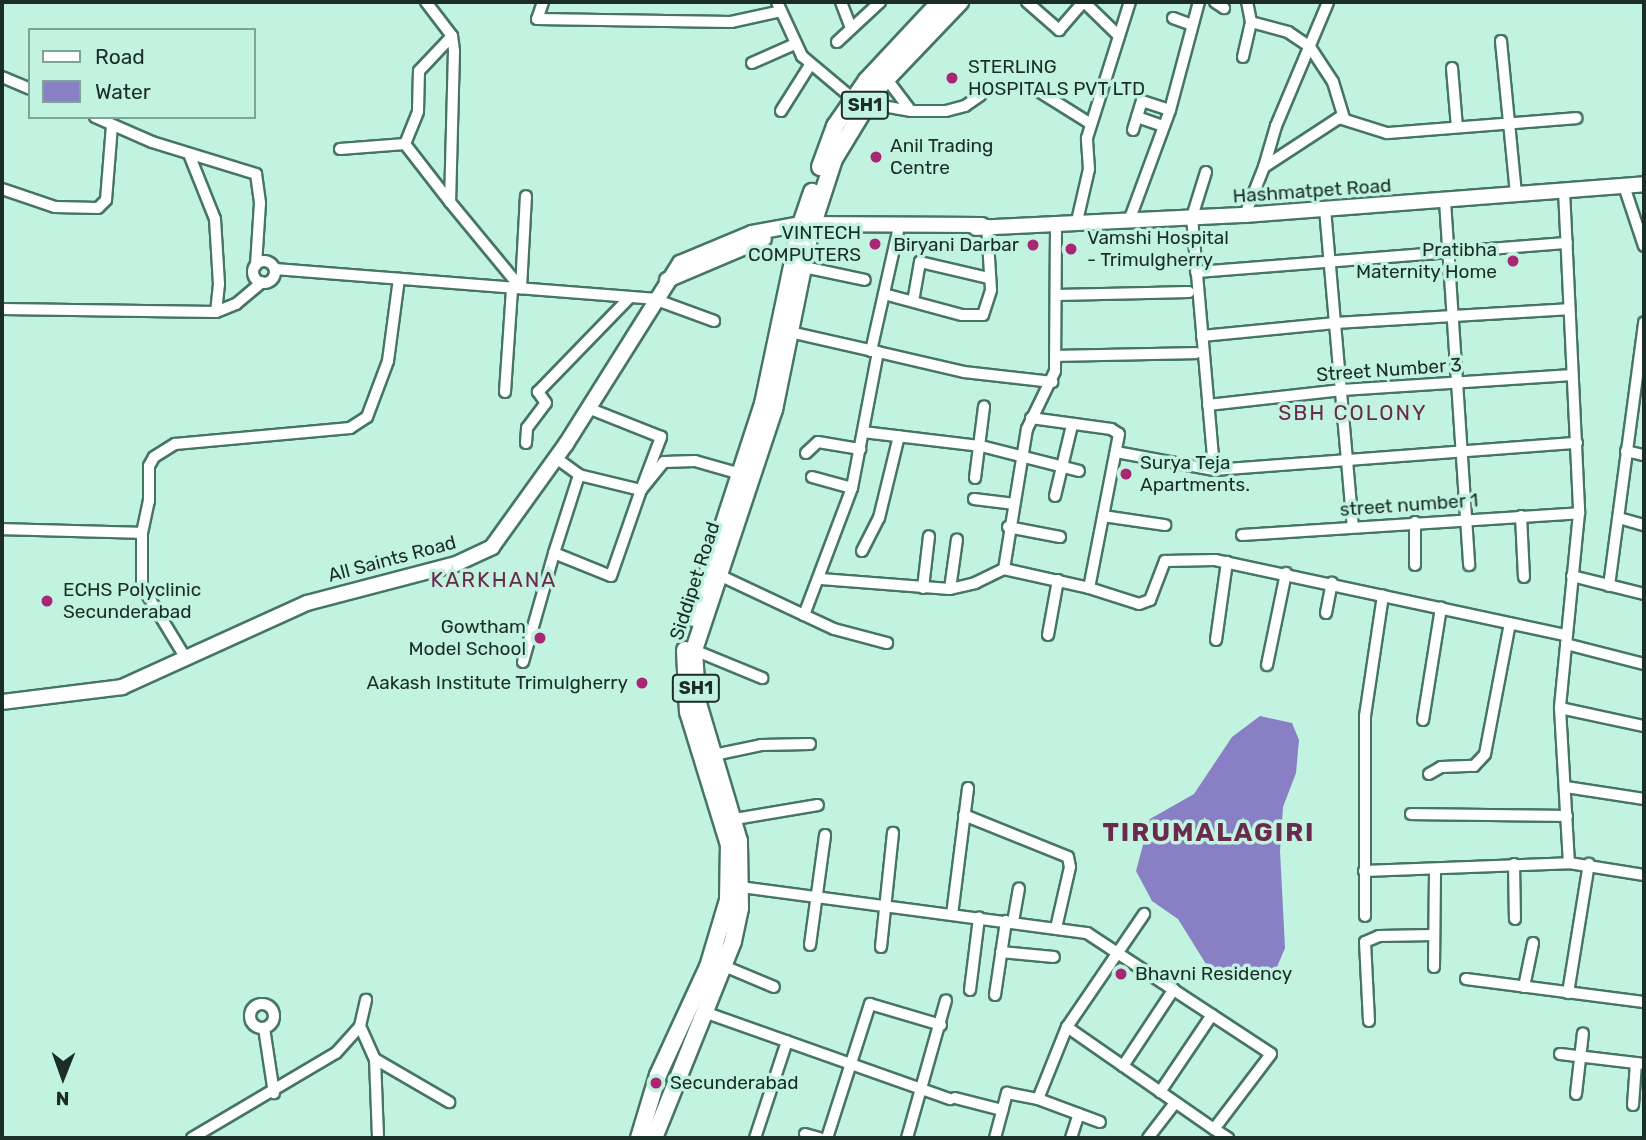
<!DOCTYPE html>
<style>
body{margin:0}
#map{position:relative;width:1646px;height:1140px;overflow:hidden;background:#c1f3e0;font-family:Rubik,sans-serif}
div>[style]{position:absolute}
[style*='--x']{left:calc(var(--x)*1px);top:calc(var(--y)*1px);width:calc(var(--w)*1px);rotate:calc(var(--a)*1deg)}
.water>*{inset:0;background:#897fc4}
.roads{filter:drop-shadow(2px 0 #477565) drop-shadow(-2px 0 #477565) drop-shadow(0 2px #477565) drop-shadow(0 -2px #477565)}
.street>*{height:10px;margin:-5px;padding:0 5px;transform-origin:5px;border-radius:5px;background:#fff}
.street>.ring{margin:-5px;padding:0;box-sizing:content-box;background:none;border:10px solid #fff;border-radius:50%}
.secondary>*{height:14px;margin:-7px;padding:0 7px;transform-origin:7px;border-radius:7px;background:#fff}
.primary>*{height:16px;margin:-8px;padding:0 8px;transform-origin:8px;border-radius:8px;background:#fff}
.dots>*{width:19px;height:19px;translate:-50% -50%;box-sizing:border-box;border:4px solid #c1f3e0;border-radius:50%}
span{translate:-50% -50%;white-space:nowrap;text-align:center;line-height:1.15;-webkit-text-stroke:7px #c1f3e0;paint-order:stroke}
.shield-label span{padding:2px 5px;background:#c1f3e0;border:2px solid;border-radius:5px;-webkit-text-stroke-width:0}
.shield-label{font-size:18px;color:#1a2d26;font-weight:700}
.poi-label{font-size:19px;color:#1a2d26}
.left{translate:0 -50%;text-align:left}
.right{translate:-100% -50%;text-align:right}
.street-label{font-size:19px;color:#1a2d26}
.neighbourhood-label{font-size:21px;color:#6a2a4c;letter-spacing:2px}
.district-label{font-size:26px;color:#6a2a4c;font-weight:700;letter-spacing:2px}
.frame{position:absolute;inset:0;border:4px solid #1a2d26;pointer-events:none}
.legend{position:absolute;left:28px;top:28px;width:228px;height:91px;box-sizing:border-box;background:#c1f3e0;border:2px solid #7ea496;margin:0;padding:9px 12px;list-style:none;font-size:21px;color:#1a2d26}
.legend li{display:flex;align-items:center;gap:14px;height:35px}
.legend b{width:35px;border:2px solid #7ea496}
.north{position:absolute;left:28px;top:1042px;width:70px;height:70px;-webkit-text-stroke:5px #c1f3e0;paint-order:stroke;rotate:181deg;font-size:19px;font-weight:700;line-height:28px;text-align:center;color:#1a2d26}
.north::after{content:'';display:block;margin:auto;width:24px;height:32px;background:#1a2d26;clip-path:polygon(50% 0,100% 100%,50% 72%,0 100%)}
</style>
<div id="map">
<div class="water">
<div style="clip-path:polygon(1260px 716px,1292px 723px,1299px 740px,1296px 773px,1283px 807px,1280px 851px,1285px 948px,1277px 967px,1259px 981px,1243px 983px,1211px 972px,1178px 919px,1152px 901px,1136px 871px,1150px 819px,1194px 794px,1232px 737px)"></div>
</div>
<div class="roads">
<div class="street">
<div style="--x:426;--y:2;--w:43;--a:52.6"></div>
<div style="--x:452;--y:36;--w:15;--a:82"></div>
<div style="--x:454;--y:51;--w:151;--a:91.5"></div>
<div style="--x:450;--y:202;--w:112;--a:50.5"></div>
<div style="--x:543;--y:2;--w:18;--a:109"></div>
<div style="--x:537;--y:19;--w:194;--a:0.9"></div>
<div style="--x:731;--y:22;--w:51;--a:-12.4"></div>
<div style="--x:777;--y:2;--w:60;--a:65.2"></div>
<div style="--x:802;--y:56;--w:67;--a:40.1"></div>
<div style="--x:841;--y:2;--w:28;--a:69"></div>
<div style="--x:1027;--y:2;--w:43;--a:41.2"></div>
<div style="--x:1059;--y:30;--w:37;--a:-49"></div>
<div style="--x:1084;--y:2;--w:49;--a:44.2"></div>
<div style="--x:1215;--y:2;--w:11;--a:34"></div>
<div style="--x:1173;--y:18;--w:20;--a:20"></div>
<div style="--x:1251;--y:22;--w:38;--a:15"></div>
<div style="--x:1288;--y:32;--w:27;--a:34"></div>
<div style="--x:1310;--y:47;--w:42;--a:56.7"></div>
<div style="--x:1333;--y:82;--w:37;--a:73"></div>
<div style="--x:1501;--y:41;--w:155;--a:84.4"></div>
<div style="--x:837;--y:42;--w:59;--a:-42.9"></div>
<div style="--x:1243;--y:57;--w:36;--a:-77"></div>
<div style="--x:1251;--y:22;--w:20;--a:-101"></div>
<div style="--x:752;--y:63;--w:47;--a:-23.8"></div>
<div style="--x:1452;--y:68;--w:59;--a:85.2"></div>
<div style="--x:2;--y:77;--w:30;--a:23"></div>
<div style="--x:886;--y:78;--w:41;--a:52.9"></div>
<div style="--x:1040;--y:92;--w:60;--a:32.1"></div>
<div style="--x:866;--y:103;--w:46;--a:10.1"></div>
<div style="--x:911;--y:111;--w:35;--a:0"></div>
<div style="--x:946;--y:111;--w:20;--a:-15"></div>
<div style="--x:965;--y:106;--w:19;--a:-35"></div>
<div style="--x:781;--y:111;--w:54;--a:-57.8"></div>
<div style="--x:95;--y:117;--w:62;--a:23.7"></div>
<div style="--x:152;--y:142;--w:109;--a:17.1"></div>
<div style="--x:256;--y:174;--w:29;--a:82"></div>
<div style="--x:260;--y:203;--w:62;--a:93.7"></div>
<div style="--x:1137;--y:117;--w:28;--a:19"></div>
<div style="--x:1133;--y:130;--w:30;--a:-73"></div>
<div style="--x:1142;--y:101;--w:29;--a:18"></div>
<div style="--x:340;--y:149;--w:65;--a:-4.4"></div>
<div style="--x:189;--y:154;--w:70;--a:68.2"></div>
<div style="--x:215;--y:219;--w:65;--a:86.5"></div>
<div style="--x:219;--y:284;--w:28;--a:96"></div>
<div style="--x:1264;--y:167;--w:43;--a:-73.7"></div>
<div style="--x:1276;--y:126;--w:134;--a:-67.2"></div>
<div style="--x:1206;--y:172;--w:47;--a:107.3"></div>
<div style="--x:1192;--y:217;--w:254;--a:85"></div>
<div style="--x:1624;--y:186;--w:63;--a:71.6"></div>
<div style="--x:2;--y:189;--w:56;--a:18.8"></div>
<div style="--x:55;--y:207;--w:43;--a:1.3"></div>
<div style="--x:98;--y:208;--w:11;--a:-45"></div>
<div style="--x:106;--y:200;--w:75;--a:-85.4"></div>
<div style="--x:1564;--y:190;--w:323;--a:87.3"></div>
<div style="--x:1579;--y:513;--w:196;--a:95.6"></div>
<div style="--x:1560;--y:708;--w:155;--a:86.7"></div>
<div style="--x:1445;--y:201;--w:365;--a:86.2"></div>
<div style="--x:450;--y:202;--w:73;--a:-127.8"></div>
<div style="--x:405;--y:144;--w:35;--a:-68"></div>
<div style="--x:418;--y:111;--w:40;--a:-88.6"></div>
<div style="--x:419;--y:71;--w:48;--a:-46.7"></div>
<div style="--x:1325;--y:209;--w:318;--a:85"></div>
<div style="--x:1245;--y:215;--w:52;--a:-68.4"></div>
<div style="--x:1264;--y:167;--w:90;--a:-33.2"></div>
<div style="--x:1339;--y:118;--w:50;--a:17.4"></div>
<div style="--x:1387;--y:133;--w:190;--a:-4.5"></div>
<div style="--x:1077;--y:221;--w:53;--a:-77"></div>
<div style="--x:1089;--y:169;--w:31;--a:-94"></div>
<div style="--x:1087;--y:138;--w:143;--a:-72.5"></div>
<div style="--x:1129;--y:221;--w:118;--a:-69.7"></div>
<div style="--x:1170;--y:110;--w:112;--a:-75"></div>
<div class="ring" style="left:253px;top:261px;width:12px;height:12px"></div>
<div style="--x:804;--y:267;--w:62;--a:12"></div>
<div style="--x:275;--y:269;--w:380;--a:4.5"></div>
<div style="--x:654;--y:299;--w:64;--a:20.1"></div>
<div style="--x:1196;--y:272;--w:372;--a:-4.5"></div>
<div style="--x:521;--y:288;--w:92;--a:-86.9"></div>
<div style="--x:884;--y:294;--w:81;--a:15.1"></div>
<div style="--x:962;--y:315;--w:21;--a:0"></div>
<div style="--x:983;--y:315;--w:26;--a:-72"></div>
<div style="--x:991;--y:290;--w:65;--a:-93.5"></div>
<div style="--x:1057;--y:295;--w:132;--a:-1.3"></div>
<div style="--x:914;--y:296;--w:35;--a:-80"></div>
<div style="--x:920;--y:262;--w:71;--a:13.1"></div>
<div style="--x:2;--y:309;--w:214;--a:0.8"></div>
<div style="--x:216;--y:312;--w:22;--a:-22"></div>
<div style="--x:236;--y:304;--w:34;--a:-40"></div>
<div style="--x:1202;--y:336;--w:134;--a:-5.6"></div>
<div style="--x:1335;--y:323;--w:233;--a:-3.4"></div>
<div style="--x:871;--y:351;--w:123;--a:-77.3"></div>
<div style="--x:878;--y:352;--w:88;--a:13.1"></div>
<div style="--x:964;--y:372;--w:89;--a:6.5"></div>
<div style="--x:1057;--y:356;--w:139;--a:-1.2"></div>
<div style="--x:505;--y:392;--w:104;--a:-86.1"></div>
<div style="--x:1208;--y:405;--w:135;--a:-6.4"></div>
<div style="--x:1342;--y:390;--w:231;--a:-3.7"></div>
<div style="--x:1031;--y:418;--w:81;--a:7.8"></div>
<div style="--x:1111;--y:429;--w:9;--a:32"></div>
<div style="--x:1119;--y:434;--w:157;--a:101"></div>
<div style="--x:863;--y:432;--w:119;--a:6.8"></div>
<div style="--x:981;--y:446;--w:101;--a:14.3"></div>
<div style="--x:526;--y:443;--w:15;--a:-86"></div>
<div style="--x:527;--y:428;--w:31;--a:-53"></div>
<div style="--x:546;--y:403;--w:14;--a:-126"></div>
<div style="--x:538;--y:392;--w:132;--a:-45.9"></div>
<div style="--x:1626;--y:451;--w:18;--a:13"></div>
<div style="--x:1116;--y:452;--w:100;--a:10.4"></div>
<div style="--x:1214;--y:470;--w:364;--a:-4.3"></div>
<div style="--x:806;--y:453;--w:16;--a:-43"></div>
<div style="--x:818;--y:442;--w:43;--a:9.5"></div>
<div style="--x:556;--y:458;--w:29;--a:36"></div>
<div style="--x:812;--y:477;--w:41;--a:15.4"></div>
<div style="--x:975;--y:478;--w:72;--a:-82.8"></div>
<div style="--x:1055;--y:496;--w:73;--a:-76.5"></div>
<div style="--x:974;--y:499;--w:39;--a:7"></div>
<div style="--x:1103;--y:516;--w:63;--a:8.3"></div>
<div style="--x:1521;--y:516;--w:61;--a:87.2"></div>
<div style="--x:1619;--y:518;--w:26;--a:16"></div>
<div style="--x:1415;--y:522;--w:43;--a:90"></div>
<div style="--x:1008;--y:527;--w:53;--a:10.9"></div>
<div style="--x:2;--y:529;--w:140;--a:1.6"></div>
<div style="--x:1242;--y:535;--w:338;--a:-3.7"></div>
<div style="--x:862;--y:551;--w:37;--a:-63"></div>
<div style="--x:879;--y:518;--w:84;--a:-76.3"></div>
<div style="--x:554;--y:553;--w:82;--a:-72.2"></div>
<div style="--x:579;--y:475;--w:64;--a:13.6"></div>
<div style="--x:641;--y:490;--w:57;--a:-69.3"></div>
<div style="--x:661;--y:437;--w:79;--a:-158.3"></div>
<div style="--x:1004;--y:569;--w:87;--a:12.6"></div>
<div style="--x:1089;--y:588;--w:52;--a:17.7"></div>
<div style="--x:1139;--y:604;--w:12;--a:-20"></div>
<div style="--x:1150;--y:600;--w:42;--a:-69"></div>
<div style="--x:1165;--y:561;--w:50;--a:-1.1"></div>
<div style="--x:1215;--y:560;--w:359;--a:12.1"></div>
<div style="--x:719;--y:575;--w:94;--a:25.2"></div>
<div style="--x:804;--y:615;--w:136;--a:-69.3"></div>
<div style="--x:852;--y:488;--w:138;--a:-79.2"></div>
<div style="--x:878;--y:352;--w:91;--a:-167.3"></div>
<div style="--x:1572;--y:576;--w:74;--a:14"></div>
<div style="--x:821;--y:579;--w:129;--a:4.4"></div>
<div style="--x:950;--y:589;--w:26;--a:-13"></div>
<div style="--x:975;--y:583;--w:32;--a:-26"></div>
<div style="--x:1004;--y:569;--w:142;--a:-80.7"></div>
<div style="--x:1027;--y:429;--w:64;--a:-64.2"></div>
<div style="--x:1055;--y:371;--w:149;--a:-89.6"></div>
<div style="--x:1609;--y:586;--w:266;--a:-82.4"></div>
<div style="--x:923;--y:588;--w:52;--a:-83.4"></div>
<div style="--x:950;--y:589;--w:50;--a:-82"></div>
<div style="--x:1326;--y:613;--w:31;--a:-79"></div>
<div style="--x:804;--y:615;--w:33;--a:25"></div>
<div style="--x:834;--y:629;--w:55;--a:14.8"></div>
<div style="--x:1048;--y:635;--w:56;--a:-79.7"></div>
<div style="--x:1216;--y:640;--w:79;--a:-82"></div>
<div style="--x:1566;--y:644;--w:81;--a:14.4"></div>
<div style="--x:694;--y:650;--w:74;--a:22.4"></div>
<div style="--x:185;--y:657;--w:83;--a:-121.2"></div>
<div style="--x:142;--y:586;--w:53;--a:-90"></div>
<div style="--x:142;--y:533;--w:33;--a:-78"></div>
<div style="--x:149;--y:501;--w:35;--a:-90"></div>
<div style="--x:149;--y:466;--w:10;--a:-61"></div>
<div style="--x:154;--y:457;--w:25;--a:-32"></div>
<div style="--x:175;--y:444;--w:176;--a:-5.2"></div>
<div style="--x:350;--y:428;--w:20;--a:-33"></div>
<div style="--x:367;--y:417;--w:60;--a:-69.4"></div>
<div style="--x:388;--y:361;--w:83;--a:-82.4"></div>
<div style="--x:523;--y:662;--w:113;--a:-74.1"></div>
<div style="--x:554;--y:553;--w:61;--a:22"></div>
<div style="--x:611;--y:576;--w:91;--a:-70.8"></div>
<div style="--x:641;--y:490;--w:36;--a:-51"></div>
<div style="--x:664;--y:462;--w:31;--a:-2"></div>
<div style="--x:695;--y:461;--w:48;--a:15.8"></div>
<div style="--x:1267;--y:665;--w:94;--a:-78.3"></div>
<div style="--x:1560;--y:708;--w:86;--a:12.1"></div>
<div style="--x:1423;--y:720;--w:114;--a:-80.9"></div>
<div style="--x:714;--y:755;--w:48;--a:-12"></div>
<div style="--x:761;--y:745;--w:49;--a:-1.2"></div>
<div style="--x:1429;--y:774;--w:14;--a:-30"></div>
<div style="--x:1441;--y:767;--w:33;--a:-2"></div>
<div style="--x:1474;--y:766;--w:16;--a:-47"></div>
<div style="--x:1485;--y:754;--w:133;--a:-79.2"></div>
<div style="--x:1566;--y:787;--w:79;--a:8.7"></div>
<div style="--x:1411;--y:814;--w:156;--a:0.7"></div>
<div style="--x:964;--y:815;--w:112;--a:22"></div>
<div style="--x:1068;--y:857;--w:10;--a:79"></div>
<div style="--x:1070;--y:867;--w:63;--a:102.9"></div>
<div style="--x:735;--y:819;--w:84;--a:-9.6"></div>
<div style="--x:1514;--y:864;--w:55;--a:89"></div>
<div style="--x:1364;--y:871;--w:205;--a:-2.2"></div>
<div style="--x:1569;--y:863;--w:76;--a:9.1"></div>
<div style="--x:741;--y:887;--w:349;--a:7.6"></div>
<div style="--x:1087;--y:933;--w:220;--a:33.3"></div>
<div style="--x:1271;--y:1054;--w:94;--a:127.2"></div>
<div style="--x:1214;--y:1129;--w:17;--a:33"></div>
<div style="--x:952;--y:915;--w:128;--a:-82.8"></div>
<div style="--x:1365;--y:916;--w:200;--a:-90"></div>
<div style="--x:1365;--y:716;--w:122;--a:-81.5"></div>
<div style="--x:1013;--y:922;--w:34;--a:-80"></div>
<div style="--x:810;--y:945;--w:111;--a:-82.2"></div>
<div style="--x:881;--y:947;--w:115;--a:-84"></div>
<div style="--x:1001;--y:952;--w:53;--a:5.4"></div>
<div style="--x:724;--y:966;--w:54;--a:22.8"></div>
<div style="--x:1434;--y:967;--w:98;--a:-89.4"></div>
<div style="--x:1466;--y:979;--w:179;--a:7.4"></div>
<div style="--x:1524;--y:987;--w:45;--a:-78.4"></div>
<div style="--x:970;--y:990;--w:73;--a:-82.9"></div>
<div style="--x:1568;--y:993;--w:131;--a:-80.8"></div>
<div style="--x:995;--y:995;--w:75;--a:-81.5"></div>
<div class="ring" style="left:250px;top:1004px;width:14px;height:14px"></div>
<div style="--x:704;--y:1012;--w:261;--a:19.5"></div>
<div style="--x:1369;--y:1021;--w:79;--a:-92.9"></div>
<div style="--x:1365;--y:942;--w:15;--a:-23"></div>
<div style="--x:1379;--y:936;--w:55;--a:-1"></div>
<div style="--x:360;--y:1026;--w:36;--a:66"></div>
<div style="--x:375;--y:1059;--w:86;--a:30.2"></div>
<div style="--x:1067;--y:1027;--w:179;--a:34.8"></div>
<div style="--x:264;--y:1028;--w:66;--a:81.3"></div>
<div style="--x:1560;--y:1054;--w:85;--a:6.8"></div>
<div style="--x:375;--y:1059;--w:79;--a:87.8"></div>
<div style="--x:1123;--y:1066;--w:92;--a:-56.5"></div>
<div style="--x:1160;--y:1092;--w:93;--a:-56"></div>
<div style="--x:1576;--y:1094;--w:61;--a:-83.5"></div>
<div style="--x:955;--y:1098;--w:49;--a:14.3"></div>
<div style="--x:1038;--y:1099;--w:66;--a:20.4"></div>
<div style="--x:1633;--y:1105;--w:42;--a:-85.9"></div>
<div style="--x:805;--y:1134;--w:15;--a:16"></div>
<div style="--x:192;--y:1138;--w:167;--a:-30.6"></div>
<div style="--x:336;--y:1053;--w:36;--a:-48"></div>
<div style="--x:360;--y:1026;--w:27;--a:-77"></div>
<div style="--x:755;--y:1138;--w:102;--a:-71.7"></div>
<div style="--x:827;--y:1138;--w:141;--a:-72.2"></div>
<div style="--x:870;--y:1004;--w:74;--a:16.5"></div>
<div style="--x:907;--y:1138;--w:143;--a:-74.2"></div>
<div style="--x:995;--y:1138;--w:47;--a:-75.1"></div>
<div style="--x:1007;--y:1093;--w:32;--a:11"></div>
<div style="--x:1038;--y:1099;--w:78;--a:-68.1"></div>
<div style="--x:1067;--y:1027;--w:137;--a:-55.7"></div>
<div style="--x:1071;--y:1138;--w:25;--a:-72"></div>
<div style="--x:1148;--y:1138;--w:44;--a:-52.4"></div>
</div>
<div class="secondary">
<div style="--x:976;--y:228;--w:269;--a:-2.8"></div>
<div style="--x:1245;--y:215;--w:400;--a:-4.4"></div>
<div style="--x:667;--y:280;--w:105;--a:-22.9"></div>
<div style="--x:2;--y:702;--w:121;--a:-7.1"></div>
<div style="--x:122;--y:687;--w:203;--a:-24.4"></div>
<div style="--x:307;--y:603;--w:154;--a:-14.7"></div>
<div style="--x:456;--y:564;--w:40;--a:-25"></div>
<div style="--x:492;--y:547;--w:127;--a:-54.3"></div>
<div style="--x:566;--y:444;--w:214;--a:-57.8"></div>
<div style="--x:680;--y:263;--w:78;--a:-22.6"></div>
<div style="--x:752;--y:233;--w:50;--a:-10.4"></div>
<div style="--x:801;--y:224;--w:181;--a:0.3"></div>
</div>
<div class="primary">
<div style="--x:820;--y:167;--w:44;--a:-69.9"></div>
<div style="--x:835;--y:126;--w:56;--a:-55.2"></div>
<div style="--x:867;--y:80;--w:107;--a:-46.9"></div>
<div style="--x:693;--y:618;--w:225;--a:-71.9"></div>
<div style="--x:763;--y:404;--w:184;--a:-78.1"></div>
<div style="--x:801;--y:224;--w:34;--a:-71"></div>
<div style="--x:639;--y:1138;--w:66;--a:-73.2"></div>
<div style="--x:658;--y:1075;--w:119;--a:-65.2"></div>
<div style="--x:708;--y:967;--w:70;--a:-73.4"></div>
<div style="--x:728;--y:900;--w:55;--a:-89"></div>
<div style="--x:729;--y:845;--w:139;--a:-107.1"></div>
<div style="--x:688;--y:712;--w:62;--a:-92.8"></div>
<div style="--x:654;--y:1138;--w:212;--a:-68.1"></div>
<div style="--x:733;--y:941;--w:34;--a:-78"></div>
<div style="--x:740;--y:908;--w:67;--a:-90.9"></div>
<div style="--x:739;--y:841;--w:147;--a:-106.6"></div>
<div style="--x:697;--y:700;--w:50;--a:-93.4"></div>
<div style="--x:694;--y:650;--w:253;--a:-71.6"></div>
<div style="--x:774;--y:410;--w:181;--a:-78.5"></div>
<div style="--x:810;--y:233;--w:78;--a:-72"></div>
<div style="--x:834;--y:159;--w:81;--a:-58.7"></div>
<div style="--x:876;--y:90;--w:122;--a:-46.3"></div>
</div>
</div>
<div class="dots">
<div style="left:952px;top:78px;background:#a82673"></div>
<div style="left:876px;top:157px;background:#a82673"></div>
<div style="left:875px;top:244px;background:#a82673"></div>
<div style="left:1033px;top:245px;background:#a82673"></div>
<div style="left:1071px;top:249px;background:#a82673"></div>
<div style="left:1513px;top:261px;background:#a82673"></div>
<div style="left:1126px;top:474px;background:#a82673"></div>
<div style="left:47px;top:601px;background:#a82673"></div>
<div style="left:540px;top:638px;background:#a82673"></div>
<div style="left:642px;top:683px;background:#a82673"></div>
<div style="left:1121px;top:974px;background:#a82673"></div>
<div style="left:656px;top:1083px;background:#a82673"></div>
</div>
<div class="shield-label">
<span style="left:865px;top:105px">SH1</span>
<span style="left:696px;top:688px">SH1</span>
</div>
<div class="poi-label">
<span class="left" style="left:968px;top:78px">STERLING<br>HOSPITALS PVT LTD</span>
<span class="left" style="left:890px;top:157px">Anil Trading<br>Centre</span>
<span class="right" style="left:861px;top:244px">VINTECH<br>COMPUTERS</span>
<span class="left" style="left:1087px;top:249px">Vamshi Hospital<br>- Trimulgherry</span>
<span class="right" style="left:1019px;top:245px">Biryani Darbar</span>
<span class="right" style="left:1497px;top:261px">Pratibha<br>Maternity Home</span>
<span class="left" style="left:1140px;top:474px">Surya Teja<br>Apartments.</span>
<span class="left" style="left:63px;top:601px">ECHS Polyclinic<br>Secunderabad</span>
<span class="right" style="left:526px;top:638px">Gowtham<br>Model School</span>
<span class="right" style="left:628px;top:683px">Aakash Institute Trimulgherry</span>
<span class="left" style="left:1135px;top:974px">Bhavni Residency</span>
<span class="left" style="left:670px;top:1083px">Secunderabad</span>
</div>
<div class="street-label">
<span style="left:1312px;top:191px;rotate:-4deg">Hashmatpet Road</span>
<span style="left:1389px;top:370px;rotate:-4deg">Street Number 3</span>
<span style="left:1409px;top:505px;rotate:-4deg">street number 1</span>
<span style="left:392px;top:559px;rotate:-15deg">All Saints Road</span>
<span style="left:695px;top:581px;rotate:-72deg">Siddipet Road</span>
</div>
<div class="neighbourhood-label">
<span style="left:1353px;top:413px">SBH COLONY</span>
<span style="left:494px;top:580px">KARKHANA</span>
</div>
<div class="district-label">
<span style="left:1209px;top:833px">TIRUMALAGIRI</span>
</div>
<div class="frame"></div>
<ul class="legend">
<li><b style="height:9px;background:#fff"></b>Road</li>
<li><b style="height:19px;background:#897fc4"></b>Water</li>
</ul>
<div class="north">N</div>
</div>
